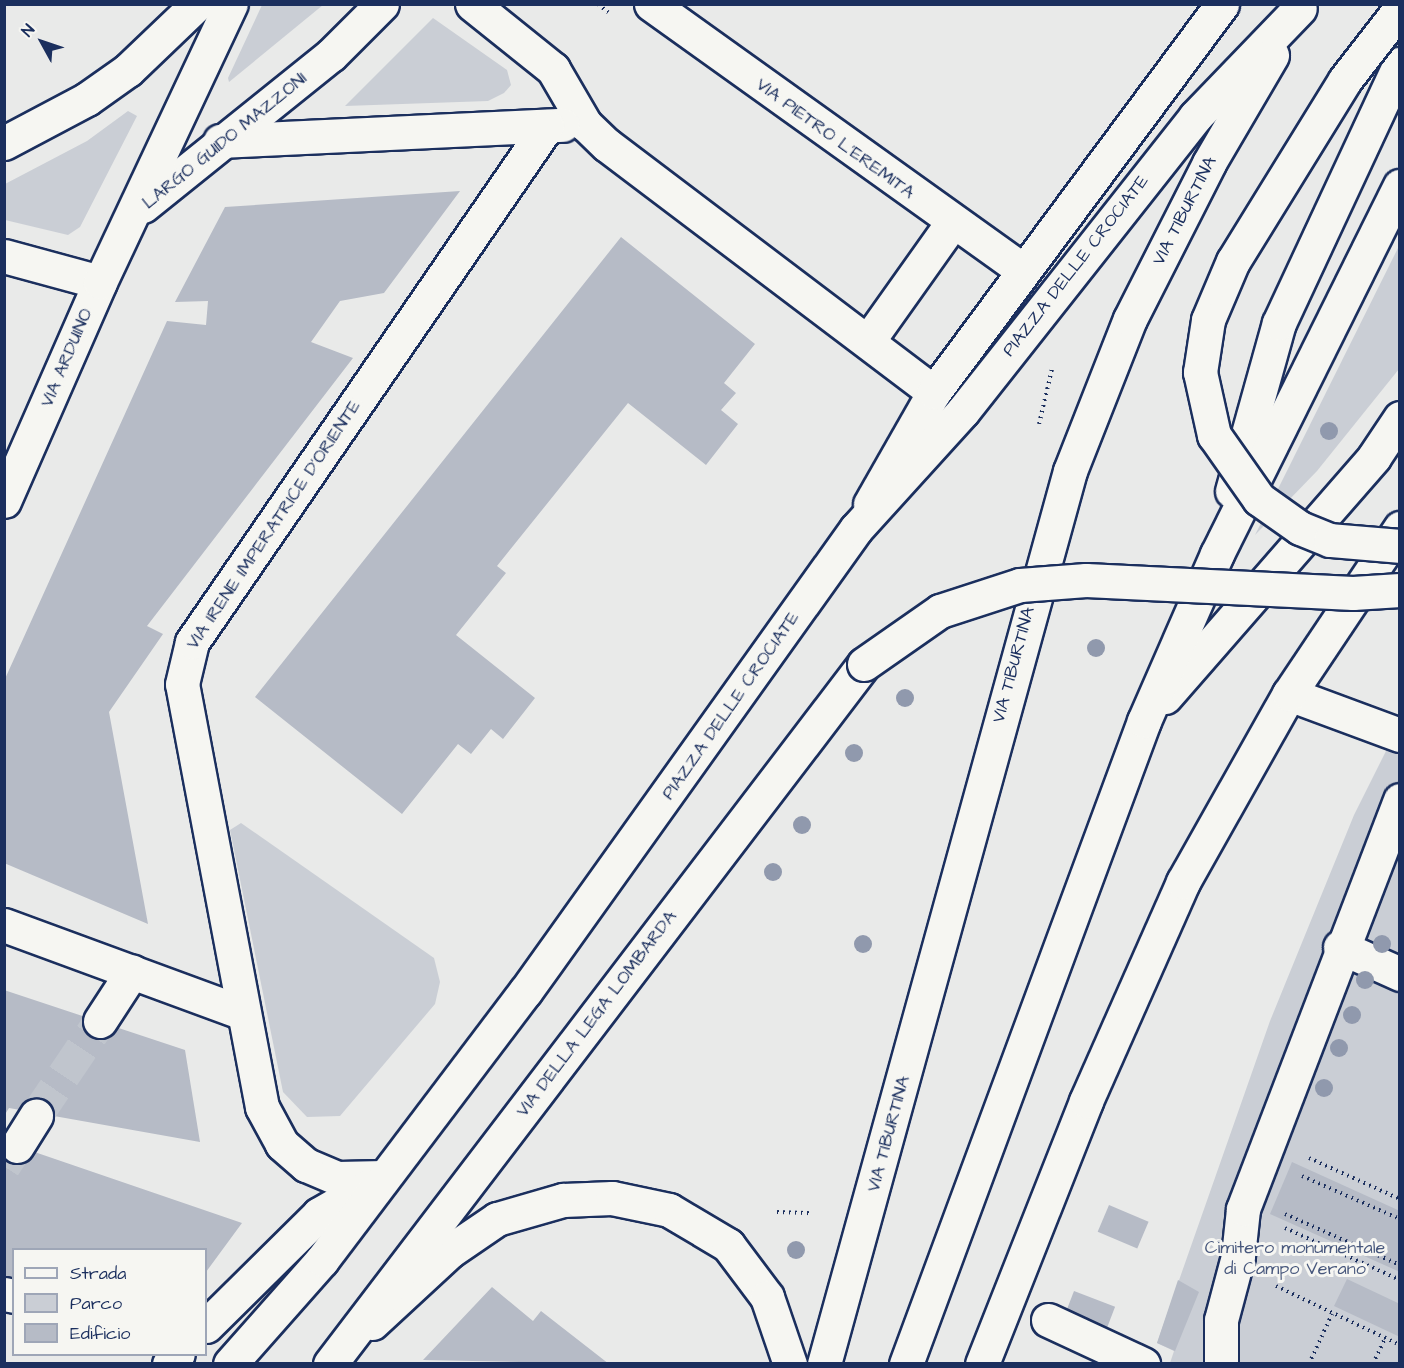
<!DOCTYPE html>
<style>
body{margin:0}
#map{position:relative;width:1404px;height:1368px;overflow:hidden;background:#e9eae9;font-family:"Architects Daughter",sans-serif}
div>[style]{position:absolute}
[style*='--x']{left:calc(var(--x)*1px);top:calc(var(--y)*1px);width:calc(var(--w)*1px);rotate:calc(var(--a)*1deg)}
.green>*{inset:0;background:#caced5}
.building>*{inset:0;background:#b6bbc6;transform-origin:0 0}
.minor-tunnel>*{height:33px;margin-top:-16.5px;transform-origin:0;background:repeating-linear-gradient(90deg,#c0c5cd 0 33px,transparent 0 49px)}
.path>*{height:4px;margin-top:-2px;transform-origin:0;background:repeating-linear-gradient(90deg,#1b2f5e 0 1.5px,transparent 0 6px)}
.roads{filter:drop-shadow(2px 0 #1b2f5e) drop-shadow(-2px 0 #1b2f5e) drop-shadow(0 2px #1b2f5e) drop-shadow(0 -2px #1b2f5e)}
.minor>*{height:33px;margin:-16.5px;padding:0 16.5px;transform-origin:16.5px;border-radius:16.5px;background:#f6f6f2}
.major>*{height:33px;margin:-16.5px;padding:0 16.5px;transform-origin:16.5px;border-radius:16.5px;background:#f6f6f2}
.bridges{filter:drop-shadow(2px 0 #1b2f5e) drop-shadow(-2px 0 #1b2f5e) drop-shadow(0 2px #1b2f5e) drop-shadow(0 -2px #1b2f5e)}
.minor-bridge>*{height:33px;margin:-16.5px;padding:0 16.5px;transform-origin:16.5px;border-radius:16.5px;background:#f6f6f2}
.major-bridge>*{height:33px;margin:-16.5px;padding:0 16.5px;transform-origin:16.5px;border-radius:16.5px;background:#f6f6f2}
.trees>*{width:18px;height:18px;margin:-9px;border-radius:50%;background:#9099ad}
span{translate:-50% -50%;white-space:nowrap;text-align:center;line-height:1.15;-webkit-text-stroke:6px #f6f6f2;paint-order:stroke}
.street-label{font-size:18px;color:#1b2f5e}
.park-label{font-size:18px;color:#47577c}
.frame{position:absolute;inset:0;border:6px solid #1b2f5e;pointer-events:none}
.legend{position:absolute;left:12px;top:1248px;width:195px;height:108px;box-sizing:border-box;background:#f6f6f2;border:2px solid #9ea6b7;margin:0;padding:8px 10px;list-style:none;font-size:18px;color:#1b2f5e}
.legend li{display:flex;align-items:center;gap:12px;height:30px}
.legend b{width:30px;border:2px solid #9ea6b7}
.north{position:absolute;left:12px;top:12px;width:60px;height:60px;-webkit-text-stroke:4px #f6f6f2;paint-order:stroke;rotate:310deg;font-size:16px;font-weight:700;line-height:24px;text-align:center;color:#1b2f5e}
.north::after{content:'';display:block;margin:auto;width:21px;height:27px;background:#1b2f5e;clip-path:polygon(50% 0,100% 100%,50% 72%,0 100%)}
</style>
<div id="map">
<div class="green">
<div style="clip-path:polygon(262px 5px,323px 5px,229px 82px,228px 78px)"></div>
<div style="clip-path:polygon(433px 18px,507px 70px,511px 85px,504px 93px,488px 101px,345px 106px)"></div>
<div style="clip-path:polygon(128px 111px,137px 116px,80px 227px,68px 235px,5px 220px,5px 184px,87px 141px)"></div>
<div style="clip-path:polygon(1399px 246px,1399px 369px,1317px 471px,1255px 535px)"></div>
<div style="clip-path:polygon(1399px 725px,1399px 1363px,1170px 1363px,1174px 1351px,1157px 1343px,1270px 1021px,1354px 815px)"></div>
<div style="clip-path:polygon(241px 823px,434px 958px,440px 982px,435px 1004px,340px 1116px,307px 1117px,283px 1092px,230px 830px)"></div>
</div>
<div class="building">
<div style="clip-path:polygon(460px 191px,384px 293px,340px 301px,311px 342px,353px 358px,147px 626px,163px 634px,109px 712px,148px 924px,4px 863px,4px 681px,167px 321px,206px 325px,208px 301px,175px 302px,225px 207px)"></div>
<div style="clip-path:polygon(621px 237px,755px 344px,724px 383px,736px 393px,721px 410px,738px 424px,706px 465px,628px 403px,497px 566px,506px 573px,456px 635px,535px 698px,503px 739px,491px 729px,471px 754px,458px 744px,402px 814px,255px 697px)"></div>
<div style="clip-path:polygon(4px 990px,185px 1050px,200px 1142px,9px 1108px,4px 1116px)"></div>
<div style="clip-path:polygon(4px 1142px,17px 1146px,242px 1223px,206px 1272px,206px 1250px,14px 1250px,14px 1287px,4px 1285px)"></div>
<div style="clip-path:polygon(1292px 1162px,1400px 1211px,1400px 1272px,1270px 1214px)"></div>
<div style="left:1109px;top:1205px;width:43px;height:29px;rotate:23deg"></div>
<div style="clip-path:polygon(1347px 1279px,1400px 1304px,1400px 1337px,1334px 1306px)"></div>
<div style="clip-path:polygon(1178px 1280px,1199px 1292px,1175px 1351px,1157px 1343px)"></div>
<div style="clip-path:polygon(492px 1287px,533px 1321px,541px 1311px,609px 1364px,423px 1360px)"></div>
<div style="left:1074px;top:1291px;width:44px;height:32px;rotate:21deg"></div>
</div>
<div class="minor-tunnel">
<div style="--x:36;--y:1116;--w:115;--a:-56"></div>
<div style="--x:4;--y:1166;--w:24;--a:-57"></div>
</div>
<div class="path">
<div style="--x:598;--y:4;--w:13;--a:39"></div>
<div style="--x:1039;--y:424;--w:57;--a:-76.7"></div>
<div style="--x:1309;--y:1158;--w:100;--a:24.3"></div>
<div style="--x:1302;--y:1176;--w:107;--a:23.7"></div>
<div style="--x:777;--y:1212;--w:36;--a:2"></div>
<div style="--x:1285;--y:1214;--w:126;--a:23.9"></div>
<div style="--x:1285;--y:1228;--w:126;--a:24.3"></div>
<div style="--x:1276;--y:1286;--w:137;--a:25.4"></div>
<div style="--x:1309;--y:1364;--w:55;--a:-65.3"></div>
<div style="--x:1373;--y:1364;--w:29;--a:-65"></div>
</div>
<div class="roads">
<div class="minor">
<div style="--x:472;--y:4;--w:104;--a:38.7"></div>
<div style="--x:553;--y:69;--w:64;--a:59.8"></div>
<div style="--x:585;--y:124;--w:30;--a:44"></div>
<div style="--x:607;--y:145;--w:410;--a:37.1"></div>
<div style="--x:651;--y:4;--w:457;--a:35.6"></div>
<div style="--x:220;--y:141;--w:343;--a:-2.7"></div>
<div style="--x:4;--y:143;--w:94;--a:-27.9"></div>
<div style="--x:87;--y:99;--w:50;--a:-35.3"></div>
<div style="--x:128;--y:70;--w:95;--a:-43.7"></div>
<div style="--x:143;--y:206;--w:241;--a:-38.8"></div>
<div style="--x:331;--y:55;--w:72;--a:-45"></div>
<div style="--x:4;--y:256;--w:99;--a:15.2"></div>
<div style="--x:868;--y:341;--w:145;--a:-54.6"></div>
<div style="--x:1232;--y:491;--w:174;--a:-74.4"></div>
<div style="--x:1279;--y:323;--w:286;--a:-65"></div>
<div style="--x:4;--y:501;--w:239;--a:-66.3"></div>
<div style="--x:100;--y:282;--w:307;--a:-64.8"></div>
<div style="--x:870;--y:504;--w:129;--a:-60.3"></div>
<div style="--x:934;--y:392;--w:483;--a:-53.4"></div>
<div style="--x:1289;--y:694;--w:118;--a:20.3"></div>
<div style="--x:1165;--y:697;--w:318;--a:-48.9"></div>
<div style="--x:1374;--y:457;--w:47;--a:-56.3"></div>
<div style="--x:4;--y:925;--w:252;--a:20.2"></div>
<div style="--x:1340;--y:947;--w:66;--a:24.2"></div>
<div style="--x:100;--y:1021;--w:59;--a:-56.9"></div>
<div style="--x:17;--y:1146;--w:36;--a:-58"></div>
<div style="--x:384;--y:1177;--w:47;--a:178.8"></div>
<div style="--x:337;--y:1178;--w:34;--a:-157"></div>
<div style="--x:306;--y:1165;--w:32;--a:-139"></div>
<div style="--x:282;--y:1144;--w:42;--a:-118.4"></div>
<div style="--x:262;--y:1107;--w:430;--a:-100.7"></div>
<div style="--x:182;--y:684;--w:43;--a:-76.6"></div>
<div style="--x:192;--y:642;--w:626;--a:-55.47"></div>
<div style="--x:4;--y:1294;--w:10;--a:11"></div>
<div style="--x:1048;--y:1320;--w:105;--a:24.9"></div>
<div style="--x:372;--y:1323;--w:106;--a:-42.7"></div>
<div style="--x:450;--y:1251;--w:57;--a:-34.2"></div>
<div style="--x:497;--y:1219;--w:69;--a:-16.1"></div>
<div style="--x:563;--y:1200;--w:49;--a:-2.3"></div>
<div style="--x:612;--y:1198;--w:58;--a:11.9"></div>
<div style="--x:669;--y:1210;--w:69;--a:30.7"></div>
<div style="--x:728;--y:1245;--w:65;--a:53.1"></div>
<div style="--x:767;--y:1297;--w:71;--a:71.1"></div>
<div style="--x:206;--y:1326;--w:159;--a:-44.7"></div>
<div style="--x:319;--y:1214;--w:67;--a:-29.6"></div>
<div style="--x:169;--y:1364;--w:13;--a:-48"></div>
<div style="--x:906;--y:1364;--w:686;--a:-69.69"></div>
<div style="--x:1144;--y:721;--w:182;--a:-66.4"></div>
<div style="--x:1217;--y:554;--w:411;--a:-63.6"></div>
<div style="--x:1221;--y:1364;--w:44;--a:-90"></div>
<div style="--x:1221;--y:1320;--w:66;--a:-75.1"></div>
<div style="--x:1238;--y:1256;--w:47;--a:-83.9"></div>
<div style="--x:1243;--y:1209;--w:438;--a:-69"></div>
</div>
<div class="major">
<div style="--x:230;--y:1364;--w:139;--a:-48.5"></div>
<div style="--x:322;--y:1260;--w:336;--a:-52.9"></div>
<div style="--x:525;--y:992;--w:569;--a:-54.44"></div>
<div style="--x:856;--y:529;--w:159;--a:-47.8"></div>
<div style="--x:963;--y:411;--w:375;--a:-51.7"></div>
<div style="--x:1195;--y:117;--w:151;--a:-46.1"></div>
<div style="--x:330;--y:1364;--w:880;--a:-52.66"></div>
<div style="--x:824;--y:1364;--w:926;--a:-74.6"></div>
<div style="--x:1070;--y:471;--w:163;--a:-68.5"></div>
<div style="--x:1130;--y:319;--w:175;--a:-63.1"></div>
<div style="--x:1209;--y:163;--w:125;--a:-59.7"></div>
<div style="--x:982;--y:1364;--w:283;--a:-68.4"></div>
<div style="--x:1086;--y:1101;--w:240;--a:-66.1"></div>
<div style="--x:1183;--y:882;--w:216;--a:-60.6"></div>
<div style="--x:1289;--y:694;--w:200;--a:-56.2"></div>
</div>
</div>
<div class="bridges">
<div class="minor-bridge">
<div style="--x:1400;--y:9;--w:90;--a:127.8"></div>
<div style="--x:1345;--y:80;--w:213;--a:121.7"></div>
<div style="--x:1233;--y:261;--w:64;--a:113"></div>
<div style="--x:1208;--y:320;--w:53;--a:98.7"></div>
<div style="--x:1200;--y:372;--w:65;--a:77.5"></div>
<div style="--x:1214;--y:435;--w:78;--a:54.9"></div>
<div style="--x:1259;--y:499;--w:50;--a:35.3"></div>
<div style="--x:1300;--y:528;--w:32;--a:22"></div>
<div style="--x:1330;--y:540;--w:70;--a:4.9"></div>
</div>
<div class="major-bridge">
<div style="--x:864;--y:664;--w:93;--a:-34.9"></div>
<div style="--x:940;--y:611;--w:84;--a:-18"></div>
<div style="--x:1020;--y:585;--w:66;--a:-4.3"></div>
<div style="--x:1086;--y:580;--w:267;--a:2.8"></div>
<div style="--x:1353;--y:593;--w:47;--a:-3.7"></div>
</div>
</div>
<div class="trees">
<div style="left:1329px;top:431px"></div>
<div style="left:1096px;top:648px"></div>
<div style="left:905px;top:698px"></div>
<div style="left:854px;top:753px"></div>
<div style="left:802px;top:825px"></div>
<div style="left:773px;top:872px"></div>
<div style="left:863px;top:944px"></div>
<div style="left:1382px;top:944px"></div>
<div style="left:1365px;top:980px"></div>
<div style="left:1352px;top:1015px"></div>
<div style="left:1339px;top:1048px"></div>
<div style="left:1324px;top:1088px"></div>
<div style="left:796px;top:1250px"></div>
</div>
<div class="street-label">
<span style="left:835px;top:139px;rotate:36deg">VIA PIETRO L'EREMITA</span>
<span style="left:225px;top:141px;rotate:-39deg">LARGO GUIDO MAZZONI</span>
<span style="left:1185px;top:211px;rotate:-63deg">VIA TIBURTINA</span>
<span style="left:1076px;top:266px;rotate:-52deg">PIAZZA DELLE CROCIATE</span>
<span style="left:67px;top:358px;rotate:-67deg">VIA ARDUINO</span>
<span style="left:274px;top:525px;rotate:-56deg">VIA IRENE IMPERATRICE D'ORIENTE</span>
<span style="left:1014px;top:665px;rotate:-75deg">VIA TIBURTINA</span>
<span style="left:731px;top:706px;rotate:-55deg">PIAZZA DELLE CROCIATE</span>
<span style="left:597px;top:1014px;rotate:-53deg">VIA DELLA LEGA LOMBARDA</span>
<span style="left:889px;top:1134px;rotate:-75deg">VIA TIBURTINA</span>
</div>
<div class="park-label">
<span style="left:1295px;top:1259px">Cimitero monumentale<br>di Campo Verano</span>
</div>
<div class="frame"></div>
<ul class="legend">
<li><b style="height:8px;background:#f6f6f2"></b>Strada</li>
<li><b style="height:16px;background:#caced5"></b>Parco</li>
<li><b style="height:16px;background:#b6bbc6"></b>Edificio</li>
</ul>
<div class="north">N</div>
</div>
